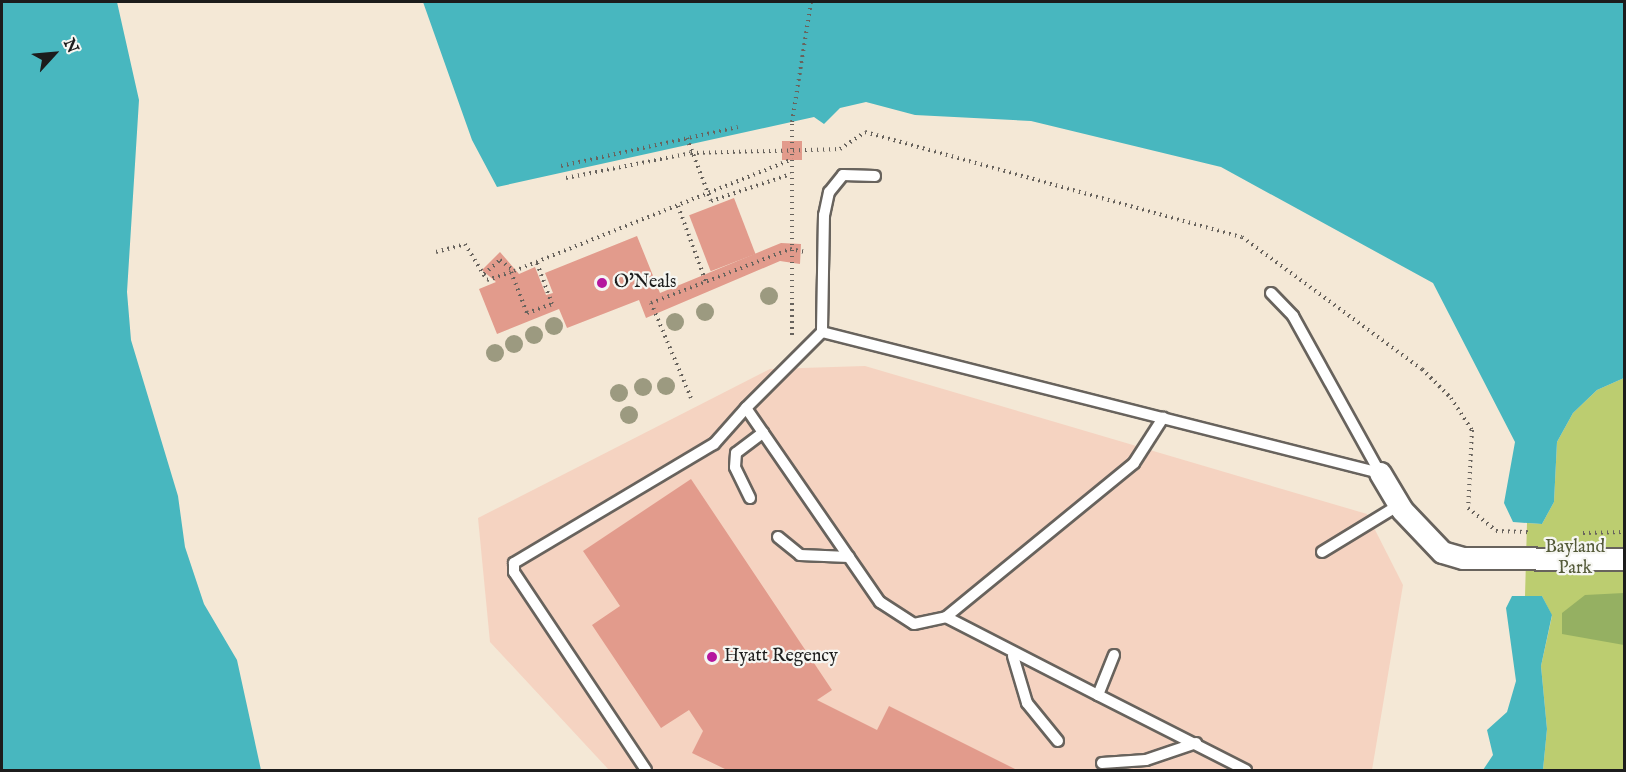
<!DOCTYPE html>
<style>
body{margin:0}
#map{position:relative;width:1626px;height:772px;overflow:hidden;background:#f4e8d6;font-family:"IM FELL English",serif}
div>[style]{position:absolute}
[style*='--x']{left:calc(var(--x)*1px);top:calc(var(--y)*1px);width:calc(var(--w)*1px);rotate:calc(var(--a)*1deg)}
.built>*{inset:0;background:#f5d3c1}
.green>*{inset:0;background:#bccd70}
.forest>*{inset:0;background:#95b062}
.water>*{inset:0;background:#48b7bf}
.building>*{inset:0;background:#e29b8c;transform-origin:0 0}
.path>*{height:4px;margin-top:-2px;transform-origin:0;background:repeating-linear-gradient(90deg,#68635d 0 1.5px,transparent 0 6px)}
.roads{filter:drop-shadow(2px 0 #68635d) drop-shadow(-2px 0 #68635d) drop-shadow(0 2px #68635d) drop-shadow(0 -2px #68635d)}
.service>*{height:10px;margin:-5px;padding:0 5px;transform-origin:5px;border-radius:5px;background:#fff}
.minor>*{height:21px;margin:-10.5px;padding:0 10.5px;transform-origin:10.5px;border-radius:10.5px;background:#fff}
.trees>*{width:18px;height:18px;margin:-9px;border-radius:50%;background:#9c9a80}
.dots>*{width:16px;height:16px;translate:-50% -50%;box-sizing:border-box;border:3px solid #f6f6f2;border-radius:50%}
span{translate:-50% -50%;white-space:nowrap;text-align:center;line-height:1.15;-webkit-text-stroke:4.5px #f6f6f2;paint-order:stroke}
.poi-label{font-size:18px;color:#1c1c1c}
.left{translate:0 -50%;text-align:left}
.park-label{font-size:18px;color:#545a39}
.frame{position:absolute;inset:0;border:3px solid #1c1c1c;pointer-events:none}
.north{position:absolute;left:24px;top:24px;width:60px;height:60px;-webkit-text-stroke:4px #f6f6f2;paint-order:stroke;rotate:64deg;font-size:16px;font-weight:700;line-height:24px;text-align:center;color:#1c1c1c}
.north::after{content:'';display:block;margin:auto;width:21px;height:27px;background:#1c1c1c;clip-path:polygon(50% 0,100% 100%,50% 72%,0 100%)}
</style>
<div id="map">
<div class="built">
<div style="clip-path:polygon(865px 366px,1367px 514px,1403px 585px,1372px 770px,609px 770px,490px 642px,478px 518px,770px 369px)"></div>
</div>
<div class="green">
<div style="clip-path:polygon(1624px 378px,1624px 770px,1543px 770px,1547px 729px,1541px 666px,1552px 616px,1542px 596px,1525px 596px,1527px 523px,1542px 524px,1554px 502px,1557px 442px,1573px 413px,1597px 390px)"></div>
</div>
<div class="forest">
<div style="clip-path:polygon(1624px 593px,1624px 645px,1562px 634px,1562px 613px,1585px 595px)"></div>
</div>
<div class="water">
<div style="clip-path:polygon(2px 2px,117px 2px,139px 100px,127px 292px,131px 340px,178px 496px,185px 547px,204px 604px,237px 660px,261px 770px,2px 770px)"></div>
<div style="clip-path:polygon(423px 2px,1624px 2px,1624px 378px,1597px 390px,1573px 413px,1557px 442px,1554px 502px,1542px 524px,1513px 522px,1504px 503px,1515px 442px,1433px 283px,1221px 167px,1031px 121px,915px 115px,866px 102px,840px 108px,824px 124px,814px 117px,497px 187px,472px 140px)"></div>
<div style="clip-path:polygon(1512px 596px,1542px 596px,1552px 615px,1541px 666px,1547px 729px,1543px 770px,1483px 770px,1493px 755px,1487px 730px,1507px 712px,1516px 681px,1506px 608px)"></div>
</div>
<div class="building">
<div style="left:782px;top:141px;width:20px;height:19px"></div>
<div style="left:734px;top:198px;width:60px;height:48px;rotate:69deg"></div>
<div style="clip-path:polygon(637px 236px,660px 293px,781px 243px,801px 244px,800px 264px,780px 261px,646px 318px,639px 300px,567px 328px,559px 309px,497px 334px,479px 289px,496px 282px,482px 270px,500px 252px,519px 274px,535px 267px,546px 295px,553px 293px,545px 273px)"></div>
<div style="clip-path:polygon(691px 479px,832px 690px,817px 700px,877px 730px,889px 706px,1017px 770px,727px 770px,692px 753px,703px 731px,689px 710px,661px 728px,592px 625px,620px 606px,583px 551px)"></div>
</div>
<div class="path">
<div style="--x:687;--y:138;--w:67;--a:69.1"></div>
<div style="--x:711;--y:201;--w:84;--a:-18.6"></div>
<div style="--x:561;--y:166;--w:181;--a:-12.4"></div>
<div style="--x:566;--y:178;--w:127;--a:-11.3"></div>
<div style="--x:691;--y:153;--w:149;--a:-1.5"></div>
<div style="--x:840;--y:149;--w:30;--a:-34"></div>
<div style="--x:865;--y:132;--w:391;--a:15.6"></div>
<div style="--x:1242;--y:237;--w:223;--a:36.3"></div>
<div style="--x:1422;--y:369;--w:41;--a:45"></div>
<div style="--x:1451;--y:398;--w:38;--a:57"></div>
<div style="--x:1472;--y:430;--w:78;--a:92.9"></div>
<div style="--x:1468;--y:508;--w:36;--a:39"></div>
<div style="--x:1496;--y:531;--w:35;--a:2"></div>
<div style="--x:678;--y:206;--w:81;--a:69.8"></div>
<div style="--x:436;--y:252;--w:30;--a:-15"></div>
<div style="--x:465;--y:244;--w:42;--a:58.6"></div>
<div style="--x:487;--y:280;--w:25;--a:-18"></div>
<div style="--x:511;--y:272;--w:44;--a:68.7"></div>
<div style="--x:527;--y:313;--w:27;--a:-20"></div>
<div style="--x:552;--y:304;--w:44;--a:-110.1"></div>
<div style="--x:484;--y:274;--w:21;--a:-41"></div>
<div style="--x:500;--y:260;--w:18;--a:38"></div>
<div style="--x:514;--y:271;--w:300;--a:-21.9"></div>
<div style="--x:792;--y:335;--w:213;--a:-90"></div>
<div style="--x:792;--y:122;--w:121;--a:-81"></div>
<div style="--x:691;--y:398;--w:103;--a:-112.8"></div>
<div style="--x:651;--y:303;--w:149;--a:-21.2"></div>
<div style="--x:790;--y:249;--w:15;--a:11"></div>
<div style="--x:1583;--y:533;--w:41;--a:-1.4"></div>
</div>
<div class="roads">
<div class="service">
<div style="--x:875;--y:176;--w:32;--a:-178"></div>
<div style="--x:843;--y:175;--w:22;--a:129"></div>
<div style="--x:829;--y:192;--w:24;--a:102"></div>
<div style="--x:824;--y:215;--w:117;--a:91"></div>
<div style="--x:822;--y:332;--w:107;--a:135"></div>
<div style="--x:746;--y:408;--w:236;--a:55.4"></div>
<div style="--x:880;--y:602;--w:40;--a:32.9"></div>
<div style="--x:914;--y:624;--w:33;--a:-12"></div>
<div style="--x:946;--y:617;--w:243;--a:-39.3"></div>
<div style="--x:1134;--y:463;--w:54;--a:-57.2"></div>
<div style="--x:1271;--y:293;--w:32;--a:46"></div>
<div style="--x:1293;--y:316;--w:179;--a:61"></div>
<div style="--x:822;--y:332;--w:576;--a:14.18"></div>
<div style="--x:750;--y:498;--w:34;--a:-116"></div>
<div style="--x:735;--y:467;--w:14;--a:-86"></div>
<div style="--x:736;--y:453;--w:34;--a:-37"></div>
<div style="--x:778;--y:537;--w:28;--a:39"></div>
<div style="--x:800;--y:555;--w:49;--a:2.3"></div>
<div style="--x:1322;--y:552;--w:90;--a:-31.4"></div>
<div style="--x:946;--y:617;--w:171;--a:27.2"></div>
<div style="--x:1114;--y:655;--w:43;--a:111.8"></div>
<div style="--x:1098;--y:695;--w:166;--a:26.9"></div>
<div style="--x:1013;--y:656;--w:49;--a:73.4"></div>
<div style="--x:1027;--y:703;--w:49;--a:50.8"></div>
<div style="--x:1102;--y:763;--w:44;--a:-3.9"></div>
<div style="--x:1146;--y:760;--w:53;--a:-18.8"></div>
<div style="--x:646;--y:770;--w:238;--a:-123.7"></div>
<div style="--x:514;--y:572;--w:9;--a:-90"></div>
<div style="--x:514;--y:563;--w:233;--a:-30.8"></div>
<div style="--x:714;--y:444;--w:48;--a:-48.4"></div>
</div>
<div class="minor">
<div style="--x:1380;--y:473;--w:43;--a:59.3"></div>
<div style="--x:1402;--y:510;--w:58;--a:46.4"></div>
<div style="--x:1442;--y:552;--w:22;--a:16"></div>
<div style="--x:1463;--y:558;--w:161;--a:0.4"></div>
</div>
</div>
<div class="trees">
<div style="left:769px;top:296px"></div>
<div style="left:705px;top:312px"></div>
<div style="left:675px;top:322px"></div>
<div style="left:554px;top:326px"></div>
<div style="left:534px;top:335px"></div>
<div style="left:514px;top:344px"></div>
<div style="left:495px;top:353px"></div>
<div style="left:666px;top:386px"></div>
<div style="left:643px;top:387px"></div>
<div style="left:619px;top:393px"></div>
<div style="left:629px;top:415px"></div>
</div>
<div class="dots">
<div style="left:602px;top:283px;background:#b5179e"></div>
<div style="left:712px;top:657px;background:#b5179e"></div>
</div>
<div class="poi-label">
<span class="left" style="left:614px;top:283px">O'Neals</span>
<span class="left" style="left:724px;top:657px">Hyatt Regency</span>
</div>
<div class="park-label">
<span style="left:1575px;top:559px">Bayland<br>Park</span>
</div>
<div class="frame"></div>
<div class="north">N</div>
</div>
